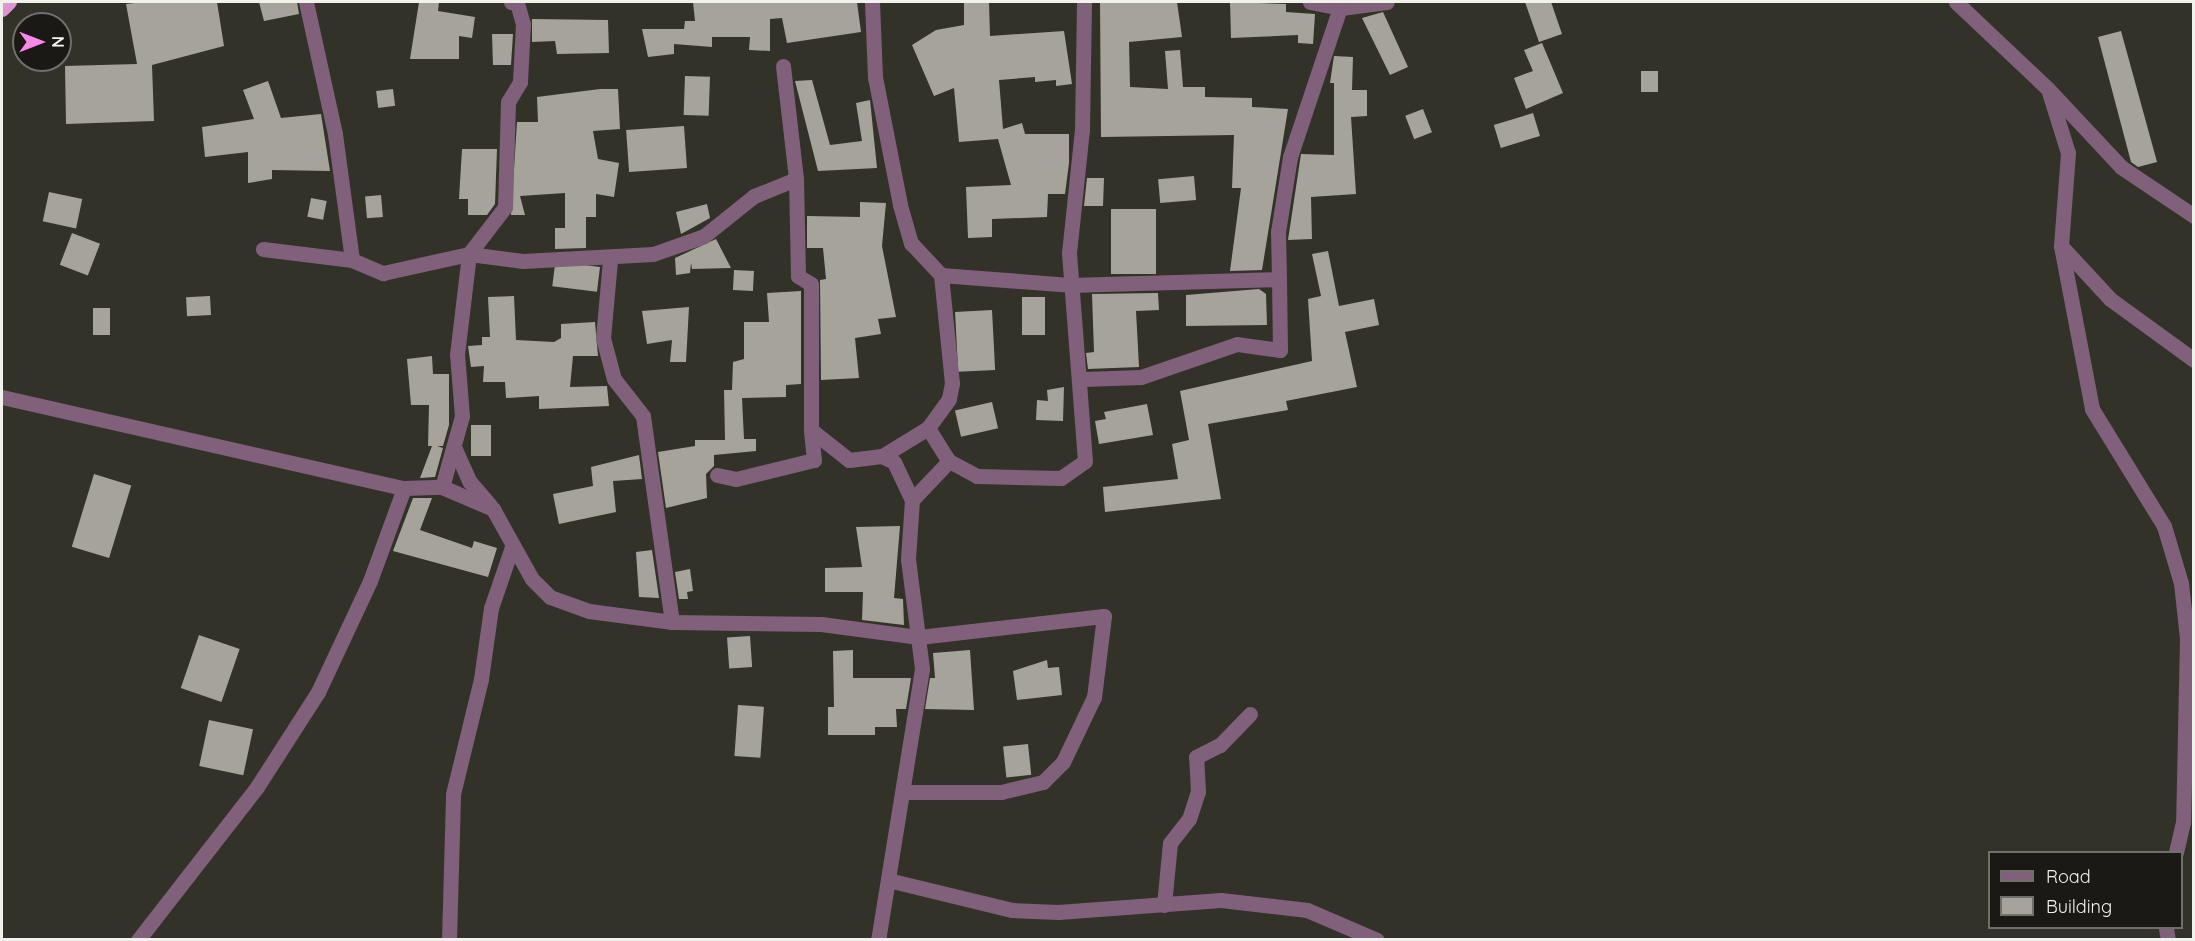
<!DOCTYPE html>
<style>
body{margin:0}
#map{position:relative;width:2195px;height:941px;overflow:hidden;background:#333229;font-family:Quicksand,sans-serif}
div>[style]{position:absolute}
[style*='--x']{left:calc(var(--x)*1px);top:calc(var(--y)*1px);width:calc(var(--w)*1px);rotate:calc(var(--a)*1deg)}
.building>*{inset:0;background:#a6a49a;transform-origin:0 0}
.minor>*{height:15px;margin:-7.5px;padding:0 7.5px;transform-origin:7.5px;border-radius:7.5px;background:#80607b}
.trunk>*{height:16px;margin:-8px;padding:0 8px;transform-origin:8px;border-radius:8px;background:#de94d2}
span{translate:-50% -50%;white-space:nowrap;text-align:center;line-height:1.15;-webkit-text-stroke:6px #1a1915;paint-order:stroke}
.frame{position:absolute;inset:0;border:3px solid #f2f2ec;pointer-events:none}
.legend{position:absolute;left:1988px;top:851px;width:195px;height:78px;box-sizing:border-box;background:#1a1915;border:2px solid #70706b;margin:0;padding:8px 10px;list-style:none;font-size:18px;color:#f2f2ec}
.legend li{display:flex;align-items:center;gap:12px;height:30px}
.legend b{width:30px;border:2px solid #70706b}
.north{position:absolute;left:12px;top:12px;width:60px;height:60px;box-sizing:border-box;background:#1a1915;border:2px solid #70706b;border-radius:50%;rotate:90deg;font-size:16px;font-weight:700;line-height:24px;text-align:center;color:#f2f2ec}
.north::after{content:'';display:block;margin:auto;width:21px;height:27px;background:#f888ea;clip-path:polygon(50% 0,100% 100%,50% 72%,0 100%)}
</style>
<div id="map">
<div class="building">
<div style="clip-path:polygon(143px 2px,217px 2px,224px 46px,152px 65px,154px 121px,66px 124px,65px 66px,137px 64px,126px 4px)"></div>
<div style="clip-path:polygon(259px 2px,297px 2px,299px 14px,264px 21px)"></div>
<div style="clip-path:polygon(419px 2px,439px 2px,438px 11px,475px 17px,472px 38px,459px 36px,459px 59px,410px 59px)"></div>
<div style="clip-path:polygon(693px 2px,857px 2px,861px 32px,787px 43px,782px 18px,770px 19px,770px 51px,749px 50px,750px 37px,712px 37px,712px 47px,674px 44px,674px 54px,648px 57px,642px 29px,684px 29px,685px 21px,695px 21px)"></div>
<div style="clip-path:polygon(964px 2px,989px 2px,990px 36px,1064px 31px,1072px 84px,1056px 86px,1056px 80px,1035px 82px,1035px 77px,999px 80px,1003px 129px,1022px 123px,1025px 134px,1069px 134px,1069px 163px,1065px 194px,1048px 194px,1047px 217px,992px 219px,992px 237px,968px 238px,966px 187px,1011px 185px,998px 139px,959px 142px,954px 88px,934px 96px,912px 45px,936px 30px,964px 25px)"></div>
<div style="clip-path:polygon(1100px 2px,1177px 2px,1182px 37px,1129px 42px,1130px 87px,1168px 89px,1165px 51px,1180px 50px,1183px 87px,1205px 87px,1205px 97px,1252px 98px,1252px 107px,1288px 109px,1262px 270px,1230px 271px,1241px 188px,1232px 188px,1234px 135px,1101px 137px)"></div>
<div style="clip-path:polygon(1230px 2px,1286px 4px,1286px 12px,1315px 14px,1313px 44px,1298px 43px,1298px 35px,1231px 38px)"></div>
<div style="clip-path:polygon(1525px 2px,1551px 2px,1562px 34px,1539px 42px)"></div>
<div style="clip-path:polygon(1383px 12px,1408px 67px,1390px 75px,1362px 18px)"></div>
<div style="clip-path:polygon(532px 19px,608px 20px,609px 53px,557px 54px,555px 41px,532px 42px)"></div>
<div style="clip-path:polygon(2121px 31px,2157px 162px,2138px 167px,2131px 162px,2098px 37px)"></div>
<div style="clip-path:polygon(492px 34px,513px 34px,511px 65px,493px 65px)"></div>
<div style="clip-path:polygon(1542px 43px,1563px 93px,1526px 109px,1514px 78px,1533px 71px,1524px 50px)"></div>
<div style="clip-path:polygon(1334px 56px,1353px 57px,1352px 90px,1367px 90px,1367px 116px,1351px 117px,1356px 194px,1311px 197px,1312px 239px,1288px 240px,1301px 154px,1334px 155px,1334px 83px,1330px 83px)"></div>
<div style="left:1641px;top:71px;width:17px;height:21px"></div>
<div style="left:685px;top:76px;width:25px;height:39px;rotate:2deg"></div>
<div style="clip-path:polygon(812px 80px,830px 145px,862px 141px,856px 103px,870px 100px,877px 168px,818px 171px,795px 81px)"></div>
<div style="clip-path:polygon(268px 81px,281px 118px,321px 114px,330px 171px,272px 170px,272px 179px,248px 183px,248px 152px,205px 157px,202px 127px,254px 119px,243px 90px)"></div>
<div style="left:393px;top:89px;width:17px;height:17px;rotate:83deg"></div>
<div style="clip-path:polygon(600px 89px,618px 89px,620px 129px,593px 131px,598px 159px,619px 163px,614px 197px,596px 194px,596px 217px,586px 217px,586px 248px,555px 249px,555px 228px,565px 228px,565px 193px,520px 196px,525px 215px,511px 215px,517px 122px,538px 122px,537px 97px)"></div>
<div style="left:1423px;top:109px;width:25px;height:19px;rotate:69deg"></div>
<div style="left:1533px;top:113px;width:24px;height:41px;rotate:73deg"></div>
<div style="left:684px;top:126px;width:42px;height:58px;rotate:86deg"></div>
<div style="clip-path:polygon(462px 149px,497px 149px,495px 204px,487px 215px,468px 215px,468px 199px,459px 199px)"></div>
<div style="left:1194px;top:176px;width:24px;height:36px;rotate:85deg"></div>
<div style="clip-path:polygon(1087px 178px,1104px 178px,1103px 206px,1084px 206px)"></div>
<div style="left:49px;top:192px;width:34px;height:30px;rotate:12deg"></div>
<div style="left:381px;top:195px;width:22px;height:16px;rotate:85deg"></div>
<div style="left:311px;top:198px;width:16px;height:19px;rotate:11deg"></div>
<div style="clip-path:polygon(860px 202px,886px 203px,882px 246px,896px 317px,878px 319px,881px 334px,855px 338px,859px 378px,821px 380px,820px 280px,826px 279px,823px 248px,807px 248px,807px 216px,860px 217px)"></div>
<div style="clip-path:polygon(707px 204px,710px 218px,681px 234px,676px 212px)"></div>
<div style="left:1111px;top:209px;width:45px;height:65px"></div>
<div style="left:72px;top:233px;width:30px;height:34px;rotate:21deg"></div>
<div style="clip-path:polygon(716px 239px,731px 268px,692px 269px,691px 263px,690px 273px,676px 275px,675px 258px)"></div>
<div style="clip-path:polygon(1328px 251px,1339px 306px,1374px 299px,1379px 325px,1345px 332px,1357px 387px,1286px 401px,1288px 410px,1208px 424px,1221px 499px,1105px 512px,1103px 487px,1178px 479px,1172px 444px,1189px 440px,1180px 391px,1312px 361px,1308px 299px,1321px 296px,1312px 254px)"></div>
<div style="left:600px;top:267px;width:25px;height:45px;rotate:97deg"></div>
<div style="left:734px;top:270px;width:20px;height:20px;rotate:3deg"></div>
<div style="clip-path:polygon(1259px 289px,1266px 294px,1267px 325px,1186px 326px,1186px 295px)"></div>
<div style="clip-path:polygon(801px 291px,801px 384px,786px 385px,786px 397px,742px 398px,744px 439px,756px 439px,756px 451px,714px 455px,714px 466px,706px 474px,707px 498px,666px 508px,658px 452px,695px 446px,695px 440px,725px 440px,724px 390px,732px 390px,733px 362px,744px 359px,744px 322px,769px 322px,767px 293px)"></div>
<div style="clip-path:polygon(1158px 293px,1159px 310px,1136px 311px,1139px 367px,1088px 369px,1086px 353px,1094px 352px,1092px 294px)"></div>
<div style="left:210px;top:296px;width:19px;height:24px;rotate:87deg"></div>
<div style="clip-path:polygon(514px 296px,516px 340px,554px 342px,561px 338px,561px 324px,595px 322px,598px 356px,573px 356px,570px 387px,607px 386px,609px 406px,539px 409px,539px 396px,506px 398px,505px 382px,483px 382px,484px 366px,471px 367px,468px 346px,482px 345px,482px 337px,490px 337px,488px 297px)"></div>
<div style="left:1022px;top:297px;width:23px;height:38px"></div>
<div style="clip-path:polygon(689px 307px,686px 362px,670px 362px,672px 340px,647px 344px,642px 311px)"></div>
<div style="left:93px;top:308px;width:17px;height:27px"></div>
<div style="left:992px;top:310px;width:60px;height:37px;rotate:87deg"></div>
<div style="clip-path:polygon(432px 356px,433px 374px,449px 374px,449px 425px,443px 446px,437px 446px,443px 448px,435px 477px,420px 478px,432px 446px,428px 446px,429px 405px,411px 405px,407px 359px)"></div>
<div style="clip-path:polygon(1064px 387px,1063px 421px,1036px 420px,1037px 400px,1048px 401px,1047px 390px)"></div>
<div style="left:992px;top:402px;width:27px;height:38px;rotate:77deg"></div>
<div style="clip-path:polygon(1147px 404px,1153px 435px,1099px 444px,1095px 421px,1106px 419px,1104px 412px)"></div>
<div style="left:471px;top:425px;width:20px;height:31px"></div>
<div style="clip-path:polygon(639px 455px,642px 479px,613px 481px,616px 512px,559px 524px,553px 494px,593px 486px,591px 467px)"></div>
<div style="left:94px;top:474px;width:39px;height:76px;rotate:17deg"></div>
<div style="clip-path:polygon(413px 498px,432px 498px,420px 530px,472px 548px,474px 541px,497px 548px,488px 577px,393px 551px)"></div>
<div style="clip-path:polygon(900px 526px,894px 598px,903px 599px,904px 625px,862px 620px,863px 592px,825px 592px,825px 568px,862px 567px,856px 527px)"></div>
<div style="clip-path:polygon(652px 550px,659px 598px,639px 597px,636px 552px)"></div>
<div style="clip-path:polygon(690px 569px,693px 591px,687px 592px,688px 599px,679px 599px,675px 572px)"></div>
<div style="left:199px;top:635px;width:43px;height:56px;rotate:19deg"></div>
<div style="left:750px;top:636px;width:31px;height:23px;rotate:86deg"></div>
<div style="clip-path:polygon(853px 650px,853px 678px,911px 678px,906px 709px,896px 709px,897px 727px,875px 727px,875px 735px,828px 735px,828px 707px,834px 707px,833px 651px)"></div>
<div style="clip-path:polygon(970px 650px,974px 710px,925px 709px,930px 678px,935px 678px,933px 653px)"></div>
<div style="clip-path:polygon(1047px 660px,1048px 668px,1059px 667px,1062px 695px,1017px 700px,1013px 671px)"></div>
<div style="left:738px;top:705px;width:26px;height:51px;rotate:4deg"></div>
<div style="left:209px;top:720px;width:45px;height:47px;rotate:12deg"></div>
<div style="left:1028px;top:744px;width:31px;height:25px;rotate:84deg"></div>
</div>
<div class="minor">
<div style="--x:306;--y:2;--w:135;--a:77.6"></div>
<div style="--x:335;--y:134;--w:127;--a:82.3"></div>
<div style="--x:511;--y:2;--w:6;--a:9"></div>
<div style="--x:517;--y:3;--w:22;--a:74"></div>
<div style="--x:523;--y:24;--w:58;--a:93"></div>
<div style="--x:520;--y:82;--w:23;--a:121"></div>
<div style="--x:508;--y:102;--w:105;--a:91.6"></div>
<div style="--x:505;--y:207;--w:59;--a:127.5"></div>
<div style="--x:469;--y:254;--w:101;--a:96.8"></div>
<div style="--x:457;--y:354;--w:62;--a:85.4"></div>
<div style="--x:462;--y:416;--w:74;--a:105.7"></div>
<div style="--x:442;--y:487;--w:56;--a:23.3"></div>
<div style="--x:493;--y:509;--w:80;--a:60.9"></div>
<div style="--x:532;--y:579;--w:25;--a:45"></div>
<div style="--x:550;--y:597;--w:41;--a:19.7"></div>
<div style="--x:589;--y:611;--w:84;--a:7.5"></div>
<div style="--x:672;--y:622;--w:149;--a:0.8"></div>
<div style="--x:821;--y:624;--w:99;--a:7.6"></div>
<div style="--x:919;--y:637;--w:186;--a:-6.5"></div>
<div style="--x:1104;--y:616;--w:82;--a:97"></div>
<div style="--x:1094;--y:697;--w:72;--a:115.5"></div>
<div style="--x:1063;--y:762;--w:28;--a:135"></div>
<div style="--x:1043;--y:782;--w:43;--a:166.6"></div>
<div style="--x:1001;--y:792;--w:96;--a:180"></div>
<div style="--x:872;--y:2;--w:75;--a:87.7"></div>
<div style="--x:875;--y:77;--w:130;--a:78.9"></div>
<div style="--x:900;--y:205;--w:40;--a:74"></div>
<div style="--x:911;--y:243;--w:44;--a:46.8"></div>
<div style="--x:941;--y:275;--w:109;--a:84.2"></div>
<div style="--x:952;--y:383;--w:16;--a:101"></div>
<div style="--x:949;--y:399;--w:36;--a:126"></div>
<div style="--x:928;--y:428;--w:54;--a:148.7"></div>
<div style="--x:1310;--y:2;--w:32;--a:11"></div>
<div style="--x:1341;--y:8;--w:46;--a:-7.4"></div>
<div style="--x:1956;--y:2;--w:127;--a:43.4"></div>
<div style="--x:2048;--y:89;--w:67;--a:72.6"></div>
<div style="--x:2068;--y:153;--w:93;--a:94.3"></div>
<div style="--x:2061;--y:246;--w:166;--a:79.2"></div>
<div style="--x:2092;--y:409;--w:137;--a:58.4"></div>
<div style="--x:2164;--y:526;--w:59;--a:73.4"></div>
<div style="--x:2181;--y:583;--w:55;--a:83.8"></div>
<div style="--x:2187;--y:638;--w:184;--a:91.2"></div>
<div style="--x:2183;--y:822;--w:31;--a:103"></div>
<div style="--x:783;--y:66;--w:114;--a:83.4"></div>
<div style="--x:796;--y:179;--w:97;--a:88.8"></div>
<div style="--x:798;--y:276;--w:15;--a:32"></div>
<div style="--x:811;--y:284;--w:146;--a:90"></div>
<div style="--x:811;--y:430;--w:48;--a:38.3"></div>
<div style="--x:849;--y:460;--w:33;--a:-7"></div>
<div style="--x:882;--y:456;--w:13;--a:27"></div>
<div style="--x:894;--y:462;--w:42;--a:64.7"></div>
<div style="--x:912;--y:500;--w:59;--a:93.9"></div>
<div style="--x:908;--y:559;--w:111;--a:82.7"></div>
<div style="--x:922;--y:669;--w:275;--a:99.2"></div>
<div style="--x:2050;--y:91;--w:104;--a:46.9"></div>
<div style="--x:2121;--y:167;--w:88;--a:33.9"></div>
<div style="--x:2063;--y:248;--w:69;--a:47.3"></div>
<div style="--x:2110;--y:299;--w:104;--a:36"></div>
<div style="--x:263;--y:249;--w:90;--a:7"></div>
<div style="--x:352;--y:260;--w:34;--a:23"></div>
<div style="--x:383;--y:273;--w:88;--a:-12.5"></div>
<div style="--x:469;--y:254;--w:54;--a:7.4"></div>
<div style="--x:523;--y:261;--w:130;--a:-3.1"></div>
<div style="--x:653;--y:254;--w:54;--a:-19.4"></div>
<div style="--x:704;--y:236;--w:64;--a:-38.7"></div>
<div style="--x:754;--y:196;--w:45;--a:-22"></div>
<div style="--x:610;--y:260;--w:78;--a:95.1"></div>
<div style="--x:603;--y:338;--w:42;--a:75"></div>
<div style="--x:614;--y:379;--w:47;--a:51.9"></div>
<div style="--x:643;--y:416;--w:208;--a:82"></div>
<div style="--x:941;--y:275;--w:129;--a:4.4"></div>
<div style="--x:1070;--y:285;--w:209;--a:-1.6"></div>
<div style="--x:1279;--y:279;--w:71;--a:89.2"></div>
<div style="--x:1280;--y:350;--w:43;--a:-172.1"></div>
<div style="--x:1237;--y:344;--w:102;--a:161"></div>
<div style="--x:1141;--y:377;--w:58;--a:178"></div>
<div style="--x:1279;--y:279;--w:47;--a:-91.2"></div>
<div style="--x:1278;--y:232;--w:76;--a:-80.9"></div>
<div style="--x:1290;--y:157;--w:163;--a:-71.5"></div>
<div style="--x:2;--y:397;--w:412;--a:12.8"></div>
<div style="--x:404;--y:488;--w:38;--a:-2"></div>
<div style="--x:928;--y:428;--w:39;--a:58"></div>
<div style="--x:949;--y:461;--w:32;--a:28"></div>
<div style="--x:977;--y:476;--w:84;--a:1.4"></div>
<div style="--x:1061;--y:478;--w:29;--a:-35"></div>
<div style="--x:1085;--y:461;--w:209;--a:-94.4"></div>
<div style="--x:1069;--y:253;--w:124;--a:-84"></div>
<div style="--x:1082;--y:130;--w:128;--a:-89.1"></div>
<div style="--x:455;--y:449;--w:36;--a:66"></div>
<div style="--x:470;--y:482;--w:30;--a:49"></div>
<div style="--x:717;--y:475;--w:19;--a:12"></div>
<div style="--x:736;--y:479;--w:80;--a:-13.7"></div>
<div style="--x:814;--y:460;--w:30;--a:-96"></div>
<div style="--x:912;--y:500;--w:54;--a:-46.5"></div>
<div style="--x:888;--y:880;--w:128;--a:13.6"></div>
<div style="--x:1012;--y:910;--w:46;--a:2.5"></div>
<div style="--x:1058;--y:912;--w:163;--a:-4.2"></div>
<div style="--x:1221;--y:900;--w:87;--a:6.6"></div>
<div style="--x:1307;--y:910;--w:76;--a:23.2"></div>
<div style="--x:1164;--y:905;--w:62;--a:-84.5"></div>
<div style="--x:1170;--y:843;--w:31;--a:-52"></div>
<div style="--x:1189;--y:819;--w:28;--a:-72"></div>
<div style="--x:1198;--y:792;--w:35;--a:-93"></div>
<div style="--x:1196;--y:757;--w:27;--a:-27"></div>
<div style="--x:1220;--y:745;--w:43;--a:-45.9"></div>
<div style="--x:2166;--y:928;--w:12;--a:81"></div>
<div style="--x:138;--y:940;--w:194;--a:-52.1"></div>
<div style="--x:257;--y:787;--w:113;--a:-57.3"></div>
<div style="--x:318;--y:692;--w:123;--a:-64.9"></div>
<div style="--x:370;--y:581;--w:99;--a:-69.9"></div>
<div style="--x:449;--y:940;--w:146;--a:-88.4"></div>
<div style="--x:453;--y:794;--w:118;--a:-76.3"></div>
<div style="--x:481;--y:679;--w:72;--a:-82"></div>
<div style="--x:491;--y:608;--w:65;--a:-71"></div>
</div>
<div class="trunk">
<div style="--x:2;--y:9;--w:10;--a:-45"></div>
</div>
<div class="frame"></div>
<ul class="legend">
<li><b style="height:8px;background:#80607b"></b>Road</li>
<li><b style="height:16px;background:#a6a49a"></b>Building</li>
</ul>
<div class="north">N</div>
</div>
